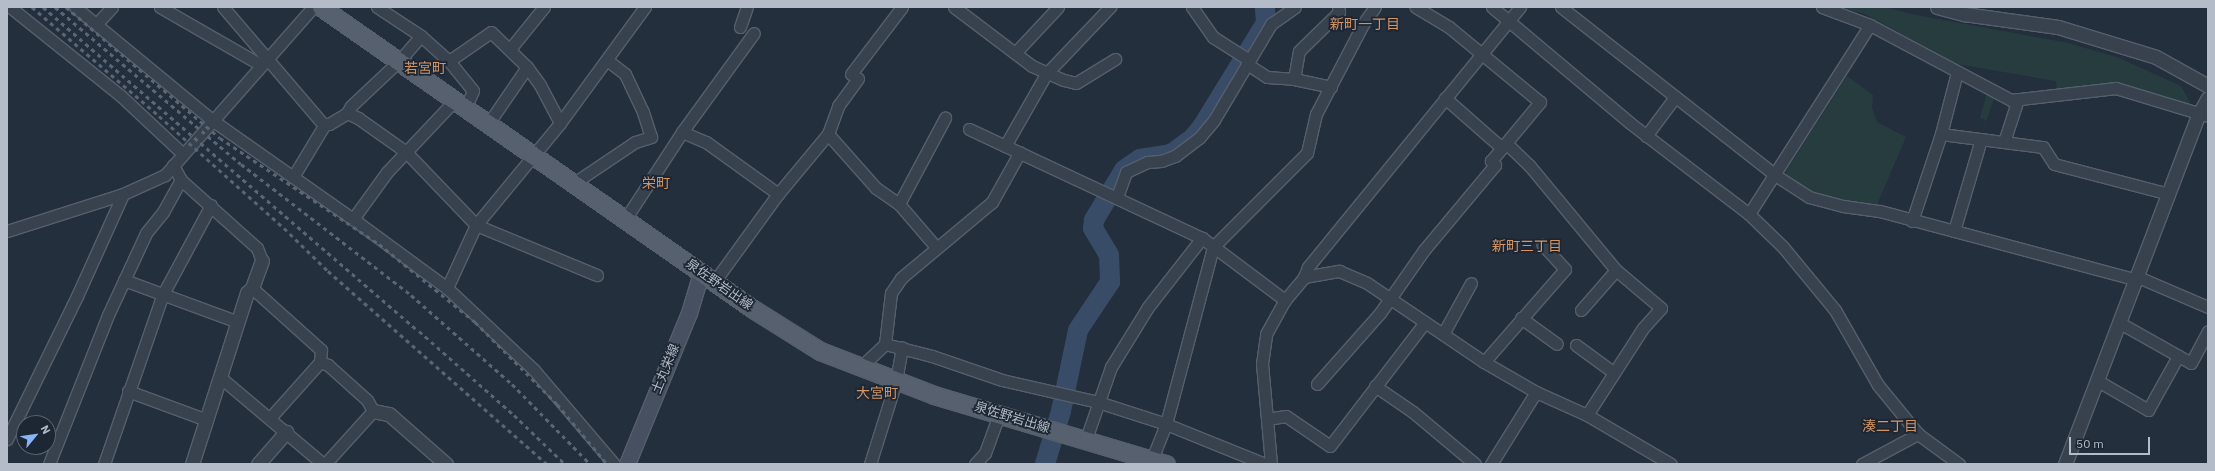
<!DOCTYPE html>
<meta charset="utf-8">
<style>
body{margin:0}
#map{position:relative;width:2215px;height:471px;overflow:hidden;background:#242f3e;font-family:"IBM Plex Sans","Noto Sans JP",sans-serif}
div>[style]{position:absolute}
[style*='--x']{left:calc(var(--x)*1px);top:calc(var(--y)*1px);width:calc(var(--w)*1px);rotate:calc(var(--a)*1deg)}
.green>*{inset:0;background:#263c3f}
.river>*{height:20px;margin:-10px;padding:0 10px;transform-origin:10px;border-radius:10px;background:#394c67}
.roads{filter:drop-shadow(1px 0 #565f6c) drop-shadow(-1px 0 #565f6c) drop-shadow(0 1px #565f6c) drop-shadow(0 -1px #565f6c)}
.minor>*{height:11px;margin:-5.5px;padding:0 5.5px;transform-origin:5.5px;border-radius:5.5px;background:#38414e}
.tertiary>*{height:13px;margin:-6.5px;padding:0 6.5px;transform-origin:6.5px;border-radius:6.5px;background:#38414e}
.secondary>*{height:15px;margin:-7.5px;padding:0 7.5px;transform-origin:7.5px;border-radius:7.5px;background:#465061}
.primary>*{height:17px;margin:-8.5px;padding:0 8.5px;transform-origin:8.5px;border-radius:8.5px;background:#56606e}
.rail>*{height:3px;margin-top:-1.5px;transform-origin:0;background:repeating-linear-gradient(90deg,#5a6575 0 4px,transparent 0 8px)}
span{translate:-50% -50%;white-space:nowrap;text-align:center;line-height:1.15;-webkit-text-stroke:3.5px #1d2633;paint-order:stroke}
.street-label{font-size:13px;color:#b4bcc9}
.neighbourhood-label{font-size:14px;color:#d59563}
.frame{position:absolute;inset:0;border:8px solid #b4bcc9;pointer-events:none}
.north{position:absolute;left:16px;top:415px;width:40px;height:40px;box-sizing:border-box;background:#1d2633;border:1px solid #59626f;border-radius:50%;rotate:61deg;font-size:11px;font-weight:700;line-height:16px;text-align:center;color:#b4bcc9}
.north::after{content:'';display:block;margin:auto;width:14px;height:18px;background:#8ab4f8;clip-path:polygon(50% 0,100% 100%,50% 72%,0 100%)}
.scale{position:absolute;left:2069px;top:437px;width:81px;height:18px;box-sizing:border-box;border:2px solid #b4bcc9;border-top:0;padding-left:5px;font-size:12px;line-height:14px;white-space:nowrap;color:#b4bcc9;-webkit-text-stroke:3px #1d2633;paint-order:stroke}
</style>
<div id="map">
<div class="green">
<div style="clip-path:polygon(1840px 7px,1885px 7px,1911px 14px,2068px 43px,2117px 57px,2181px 86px,2190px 102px,2189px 106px,2118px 86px,2057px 90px,2056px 81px,1957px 64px,1865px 14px)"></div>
<div style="clip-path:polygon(1847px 76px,1873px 95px,1872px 108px,1877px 122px,1906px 137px,1876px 207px,1815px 194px,1786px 177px,1786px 171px)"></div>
<div style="clip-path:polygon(1987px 93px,1995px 96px,1981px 136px,1986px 120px,1980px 118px)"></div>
</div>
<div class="river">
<div style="--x:1045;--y:464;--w:55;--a:-73.2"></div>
<div style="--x:1061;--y:411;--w:83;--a:-78.1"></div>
<div style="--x:1078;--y:330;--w:58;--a:-56.3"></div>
<div style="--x:1110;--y:282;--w:27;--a:-92"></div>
<div style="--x:1109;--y:255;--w:31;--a:-121"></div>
<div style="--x:1093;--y:228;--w:8;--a:-83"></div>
<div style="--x:1094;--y:220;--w:58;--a:-59"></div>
<div style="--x:1124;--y:170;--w:19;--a:-35"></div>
<div style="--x:1140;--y:159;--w:31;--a:-9"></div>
<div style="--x:1171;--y:154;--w:26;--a:-36"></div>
<div style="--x:1192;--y:139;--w:16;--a:-50"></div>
<div style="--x:1202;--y:127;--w:122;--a:-58.4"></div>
<div style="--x:1266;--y:23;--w:16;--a:-94"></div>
</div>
<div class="roads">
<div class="minor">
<div style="--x:10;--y:7;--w:142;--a:38.7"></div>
<div style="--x:121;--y:96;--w:83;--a:43.1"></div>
<div style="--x:75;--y:7;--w:178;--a:39.5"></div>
<div style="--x:212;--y:120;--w:172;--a:35.1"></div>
<div style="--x:353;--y:219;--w:117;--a:36.3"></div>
<div style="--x:447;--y:288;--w:120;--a:43.3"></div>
<div style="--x:534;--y:370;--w:123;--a:49.6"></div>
<div style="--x:160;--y:7;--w:116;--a:29.9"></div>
<div style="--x:223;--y:7;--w:154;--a:49.5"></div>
<div style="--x:323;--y:124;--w:6;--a:0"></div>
<div style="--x:329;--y:124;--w:21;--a:-31"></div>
<div style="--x:347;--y:113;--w:12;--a:24"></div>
<div style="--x:358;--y:118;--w:59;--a:35.3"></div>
<div style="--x:406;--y:152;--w:101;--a:46.2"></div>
<div style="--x:476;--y:225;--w:131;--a:22.5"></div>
<div style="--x:377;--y:7;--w:53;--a:33.4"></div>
<div style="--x:421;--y:36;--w:38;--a:42"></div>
<div style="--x:449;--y:61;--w:38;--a:51"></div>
<div style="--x:473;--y:91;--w:19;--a:115"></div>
<div style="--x:954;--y:7;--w:98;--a:37.1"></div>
<div style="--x:1032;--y:66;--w:35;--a:24"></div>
<div style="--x:1064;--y:80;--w:12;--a:14"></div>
<div style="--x:1076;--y:83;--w:46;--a:-31.6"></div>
<div style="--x:1192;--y:7;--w:37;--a:55"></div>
<div style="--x:1213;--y:37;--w:43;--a:32.6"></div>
<div style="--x:1492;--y:7;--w:180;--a:40"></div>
<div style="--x:1630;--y:123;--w:150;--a:37.4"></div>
<div style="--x:1749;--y:214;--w:47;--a:44.1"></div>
<div style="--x:1783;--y:247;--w:82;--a:50.5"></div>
<div style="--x:1835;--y:310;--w:86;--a:60.2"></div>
<div style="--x:1878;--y:385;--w:63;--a:50.8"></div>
<div style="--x:1918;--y:434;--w:51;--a:36.2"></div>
<div style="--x:1561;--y:7;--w:272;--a:38.1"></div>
<div style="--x:1775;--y:175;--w:40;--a:32.9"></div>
<div style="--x:1809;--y:197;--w:35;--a:15"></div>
<div style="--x:1843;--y:206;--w:37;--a:8"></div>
<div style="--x:1880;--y:211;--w:266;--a:15"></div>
<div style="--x:1822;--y:7;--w:51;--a:20.6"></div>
<div style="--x:1870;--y:25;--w:160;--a:28"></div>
<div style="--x:2011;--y:100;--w:106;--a:-6.5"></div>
<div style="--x:2116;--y:88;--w:96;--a:16.9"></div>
<div style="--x:101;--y:19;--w:16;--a:-47"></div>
<div style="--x:740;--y:27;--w:21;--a:-71"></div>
<div style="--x:510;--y:49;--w:54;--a:-51"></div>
<div style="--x:1015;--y:53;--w:63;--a:-46.9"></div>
<div style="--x:449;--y:61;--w:51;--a:-34.6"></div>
<div style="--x:491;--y:32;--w:50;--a:44.2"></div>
<div style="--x:527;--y:67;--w:22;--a:54"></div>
<div style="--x:540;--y:85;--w:43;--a:62.2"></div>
<div style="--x:1247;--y:64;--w:24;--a:33"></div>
<div style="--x:1267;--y:77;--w:27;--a:4"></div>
<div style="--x:1294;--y:79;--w:38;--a:12"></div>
<div style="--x:851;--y:74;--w:84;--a:-52.7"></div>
<div style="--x:1294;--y:79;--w:28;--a:-80"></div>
<div style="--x:1299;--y:51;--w:56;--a:-44.3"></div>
<div style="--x:1339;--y:12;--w:5;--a:-101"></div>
<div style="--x:1445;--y:98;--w:76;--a:41.3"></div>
<div style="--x:347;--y:113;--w:8;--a:-60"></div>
<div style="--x:351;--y:106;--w:66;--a:-43.2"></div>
<div style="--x:399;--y:61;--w:33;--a:-49"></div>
<div style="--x:488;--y:124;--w:69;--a:-55.6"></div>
<div style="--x:969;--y:129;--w:257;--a:25.1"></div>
<div style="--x:1202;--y:238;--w:104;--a:36.8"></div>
<div style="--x:682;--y:132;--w:26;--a:23"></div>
<div style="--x:706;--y:142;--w:89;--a:35.8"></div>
<div style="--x:828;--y:134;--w:72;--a:48.4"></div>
<div style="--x:876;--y:188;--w:28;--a:35"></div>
<div style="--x:899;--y:204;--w:57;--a:49.3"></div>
<div style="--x:1941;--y:134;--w:103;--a:7.3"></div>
<div style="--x:2043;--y:147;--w:20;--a:57"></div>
<div style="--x:2054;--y:164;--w:119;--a:14.6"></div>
<div style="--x:1646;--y:136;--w:49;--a:-53.4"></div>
<div style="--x:2004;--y:142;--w:45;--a:-72"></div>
<div style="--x:1506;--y:143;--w:32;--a:44"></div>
<div style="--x:1529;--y:165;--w:136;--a:50.4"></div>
<div style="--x:1616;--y:270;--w:59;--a:40.2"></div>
<div style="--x:1661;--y:308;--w:27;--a:132"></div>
<div style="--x:1643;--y:328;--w:103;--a:122.8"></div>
<div style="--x:1005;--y:146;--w:83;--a:-60.3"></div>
<div style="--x:1046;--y:74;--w:93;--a:-46.3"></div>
<div style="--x:173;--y:165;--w:17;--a:62"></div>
<div style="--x:181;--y:180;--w:102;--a:41.8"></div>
<div style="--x:257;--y:248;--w:14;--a:69"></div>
<div style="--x:293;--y:177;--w:62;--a:-58.9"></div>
<div style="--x:574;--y:183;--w:73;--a:-33.9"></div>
<div style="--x:635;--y:142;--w:17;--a:-17"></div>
<div style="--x:651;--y:137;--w:26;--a:-108"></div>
<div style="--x:643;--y:112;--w:42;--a:-115.3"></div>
<div style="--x:625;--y:74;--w:23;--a:-142"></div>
<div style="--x:1117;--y:197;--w:27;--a:-70"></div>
<div style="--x:1126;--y:172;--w:23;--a:-25"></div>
<div style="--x:1147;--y:162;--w:14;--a:-4"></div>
<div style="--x:1161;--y:161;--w:15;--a:-20"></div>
<div style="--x:1175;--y:156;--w:30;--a:-37"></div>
<div style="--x:1199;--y:138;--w:23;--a:-50"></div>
<div style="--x:1214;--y:120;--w:112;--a:-59.3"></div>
<div style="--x:1271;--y:24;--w:29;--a:-35"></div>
<div style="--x:899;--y:204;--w:98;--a:-61.9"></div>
<div style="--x:1749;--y:214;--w:224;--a:-57.4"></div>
<div style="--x:626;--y:218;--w:103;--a:-56.9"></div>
<div style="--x:682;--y:132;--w:122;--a:-54"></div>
<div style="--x:353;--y:219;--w:58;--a:-54.1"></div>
<div style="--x:387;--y:172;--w:99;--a:-46.6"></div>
<div style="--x:1912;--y:221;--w:92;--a:-71.6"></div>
<div style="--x:1941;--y:134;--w:64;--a:-75.5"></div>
<div style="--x:7;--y:231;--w:122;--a:-17.7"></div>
<div style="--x:123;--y:194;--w:46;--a:-24.3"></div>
<div style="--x:165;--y:175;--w:224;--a:-48.6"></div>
<div style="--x:1954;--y:231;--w:96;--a:-73.6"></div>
<div style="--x:1304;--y:277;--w:11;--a:-68"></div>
<div style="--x:1308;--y:267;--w:335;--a:-50.8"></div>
<div style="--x:2138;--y:277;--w:76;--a:23.2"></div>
<div style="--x:124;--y:280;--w:121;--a:20.2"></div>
<div style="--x:714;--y:282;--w:109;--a:-54"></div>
<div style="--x:778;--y:194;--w:78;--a:-50.2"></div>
<div style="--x:828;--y:134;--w:30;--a:-70"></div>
<div style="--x:838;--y:106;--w:34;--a:-54"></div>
<div style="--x:252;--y:288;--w:93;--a:41.9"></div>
<div style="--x:321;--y:350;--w:12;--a:95"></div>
<div style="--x:320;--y:362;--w:75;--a:131.8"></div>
<div style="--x:447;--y:288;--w:69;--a:-65.3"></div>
<div style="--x:476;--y:225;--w:132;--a:-50.5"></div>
<div style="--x:560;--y:123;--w:144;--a:-53.8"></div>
<div style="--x:1581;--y:310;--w:53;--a:-48.8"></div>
<div style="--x:1521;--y:318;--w:44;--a:35.8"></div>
<div style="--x:2120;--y:323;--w:81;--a:29.4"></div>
<div style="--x:2191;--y:363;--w:36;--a:-62"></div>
<div style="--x:1443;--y:334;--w:58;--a:-61.2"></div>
<div style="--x:885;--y:344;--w:49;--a:14.3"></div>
<div style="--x:932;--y:356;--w:74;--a:18.9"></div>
<div style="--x:1002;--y:380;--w:98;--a:12.9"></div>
<div style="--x:1098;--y:402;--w:71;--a:17.9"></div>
<div style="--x:1166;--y:424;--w:107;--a:22"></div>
<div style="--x:1576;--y:345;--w:46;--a:36.1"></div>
<div style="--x:320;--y:362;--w:9;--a:21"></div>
<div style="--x:328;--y:365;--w:52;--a:41.9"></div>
<div style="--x:367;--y:400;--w:13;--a:61"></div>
<div style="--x:373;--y:411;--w:72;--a:132.2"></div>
<div style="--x:1484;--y:362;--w:123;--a:-48.9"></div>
<div style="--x:1565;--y:269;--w:33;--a:-133"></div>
<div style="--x:866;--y:370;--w:10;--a:-79"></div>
<div style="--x:868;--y:360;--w:23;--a:-43"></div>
<div style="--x:885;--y:344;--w:51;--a:-83.3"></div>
<div style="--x:891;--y:293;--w:18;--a:-56"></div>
<div style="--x:901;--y:278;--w:119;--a:-39.9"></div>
<div style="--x:992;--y:202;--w:57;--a:-60.8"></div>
<div style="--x:221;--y:378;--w:133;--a:40.1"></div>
<div style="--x:2098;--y:381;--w:58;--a:30.1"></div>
<div style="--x:2148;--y:410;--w:62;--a:-60.9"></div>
<div style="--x:1317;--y:384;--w:95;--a:-48.4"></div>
<div style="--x:1380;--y:313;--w:77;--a:-55.1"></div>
<div style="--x:1424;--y:250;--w:111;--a:-50.1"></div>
<div style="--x:1495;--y:165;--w:6;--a:-135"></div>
<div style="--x:1491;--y:161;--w:77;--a:-50.3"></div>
<div style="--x:1540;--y:102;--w:118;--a:-140.5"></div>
<div style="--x:1449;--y:27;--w:39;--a:-149"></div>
<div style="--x:1375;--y:386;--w:46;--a:34.4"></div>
<div style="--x:1413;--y:412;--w:81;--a:40"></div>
<div style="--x:128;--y:391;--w:84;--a:20.2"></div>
<div style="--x:1267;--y:419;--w:19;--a:-9"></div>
<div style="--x:1286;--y:416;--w:53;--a:34.3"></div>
<div style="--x:1330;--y:446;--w:156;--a:-52.5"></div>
<div style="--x:7;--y:439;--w:159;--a:-63.9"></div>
<div style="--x:77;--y:296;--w:112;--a:-65.7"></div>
<div style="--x:1086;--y:439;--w:76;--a:-70.9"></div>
<div style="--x:1111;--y:367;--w:70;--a:-58.3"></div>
<div style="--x:1148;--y:307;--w:88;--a:-52"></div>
<div style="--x:49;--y:464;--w:160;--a:-68.4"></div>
<div style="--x:108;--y:315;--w:90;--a:-65.1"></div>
<div style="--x:146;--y:233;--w:27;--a:-51"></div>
<div style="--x:163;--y:212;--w:37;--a:-61"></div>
<div style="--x:104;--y:464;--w:180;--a:-70.9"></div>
<div style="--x:163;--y:294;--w:101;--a:-61.7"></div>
<div style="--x:870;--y:464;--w:87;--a:-72.6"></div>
<div style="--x:896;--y:381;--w:34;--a:-80"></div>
<div style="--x:975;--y:464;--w:15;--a:-48"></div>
<div style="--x:985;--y:453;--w:32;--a:-70"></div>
<div style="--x:996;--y:423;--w:10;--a:-90"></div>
<div style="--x:1150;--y:464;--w:43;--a:-68.2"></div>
<div style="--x:1166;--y:424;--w:183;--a:-75.1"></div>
<div style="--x:1213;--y:247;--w:133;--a:-45"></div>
<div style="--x:1307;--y:153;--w:40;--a:-77"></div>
<div style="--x:1316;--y:114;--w:102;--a:-62.4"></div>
<div style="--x:1363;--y:24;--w:21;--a:-55"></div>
<div style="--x:1271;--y:464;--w:100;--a:-95.1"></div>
<div style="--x:1262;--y:364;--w:30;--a:-82"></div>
<div style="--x:1266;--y:334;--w:39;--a:-61"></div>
<div style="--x:1285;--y:300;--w:30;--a:-50"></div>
<div style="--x:1304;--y:277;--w:36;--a:-10"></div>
<div style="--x:1339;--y:271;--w:30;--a:23"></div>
<div style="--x:1367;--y:283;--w:141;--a:34"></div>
<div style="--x:1484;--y:362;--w:60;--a:30"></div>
<div style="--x:1536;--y:392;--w:56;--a:24.3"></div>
<div style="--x:1587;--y:415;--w:97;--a:30.3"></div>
<div style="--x:1491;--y:464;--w:85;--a:-58"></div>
<div style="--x:1862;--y:464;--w:64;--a:-28.2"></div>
</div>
<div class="tertiary">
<div style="--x:1937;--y:7;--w:28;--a:15"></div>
<div style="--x:1964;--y:14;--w:95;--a:7.9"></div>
<div style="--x:2058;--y:27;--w:102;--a:17"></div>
<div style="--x:2156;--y:57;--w:60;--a:29.1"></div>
<div style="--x:373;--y:411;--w:16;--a:11"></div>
<div style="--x:389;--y:414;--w:76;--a:41.3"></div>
<div style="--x:192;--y:464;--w:180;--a:-72.2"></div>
<div style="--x:247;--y:293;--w:7;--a:-45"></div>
<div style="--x:252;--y:288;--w:29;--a:-70"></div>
<div style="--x:258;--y:464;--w:43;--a:-48.8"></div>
<div style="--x:2065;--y:464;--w:375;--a:-69.1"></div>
<div style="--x:2199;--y:114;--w:18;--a:-61"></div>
</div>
<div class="secondary">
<div style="--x:627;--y:464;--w:163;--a:-67.7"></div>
<div style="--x:689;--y:313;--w:42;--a:-73.3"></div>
</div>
<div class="primary">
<div style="--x:321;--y:7;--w:527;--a:34.96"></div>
<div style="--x:753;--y:309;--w:79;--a:32.1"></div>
<div style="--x:820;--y:351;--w:122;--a:21.1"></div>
<div style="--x:934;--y:395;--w:242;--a:16.6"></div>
</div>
</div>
<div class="rail">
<div style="--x:32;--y:7;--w:167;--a:40.6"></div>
<div style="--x:159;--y:116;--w:168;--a:41.9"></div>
<div style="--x:284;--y:228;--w:62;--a:44.3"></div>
<div style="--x:328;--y:271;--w:292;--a:41.4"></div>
<div style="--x:43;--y:7;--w:496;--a:40.8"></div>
<div style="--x:419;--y:331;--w:127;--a:41.5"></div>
<div style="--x:514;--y:415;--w:71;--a:43.9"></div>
<div style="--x:55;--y:7;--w:243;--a:40.2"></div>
<div style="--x:241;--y:164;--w:215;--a:37.6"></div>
<div style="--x:411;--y:295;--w:135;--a:41.4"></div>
<div style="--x:512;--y:384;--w:112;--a:45.7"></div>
<div style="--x:66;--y:7;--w:202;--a:40.4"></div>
<div style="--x:220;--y:138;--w:191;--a:33.7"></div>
<div style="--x:379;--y:244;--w:124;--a:39.1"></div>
<div style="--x:475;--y:322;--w:116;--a:45"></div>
<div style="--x:557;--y:404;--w:78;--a:50.2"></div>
</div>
<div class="street-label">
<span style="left:719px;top:285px;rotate:35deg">泉佐野岩出線</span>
<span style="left:666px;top:369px;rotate:-68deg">土丸栄線</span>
<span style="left:1012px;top:418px;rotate:17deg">泉佐野岩出線</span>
</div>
<div class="neighbourhood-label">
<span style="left:1365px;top:24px">新町一丁目</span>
<span style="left:425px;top:68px">若宮町</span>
<span style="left:656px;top:183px">栄町</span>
<span style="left:1527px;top:246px">新町三丁目</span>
<span style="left:877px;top:393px">大宮町</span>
<span style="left:1890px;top:426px">湊二丁目</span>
</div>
<div class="frame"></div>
<div class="north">N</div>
<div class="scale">50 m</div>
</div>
